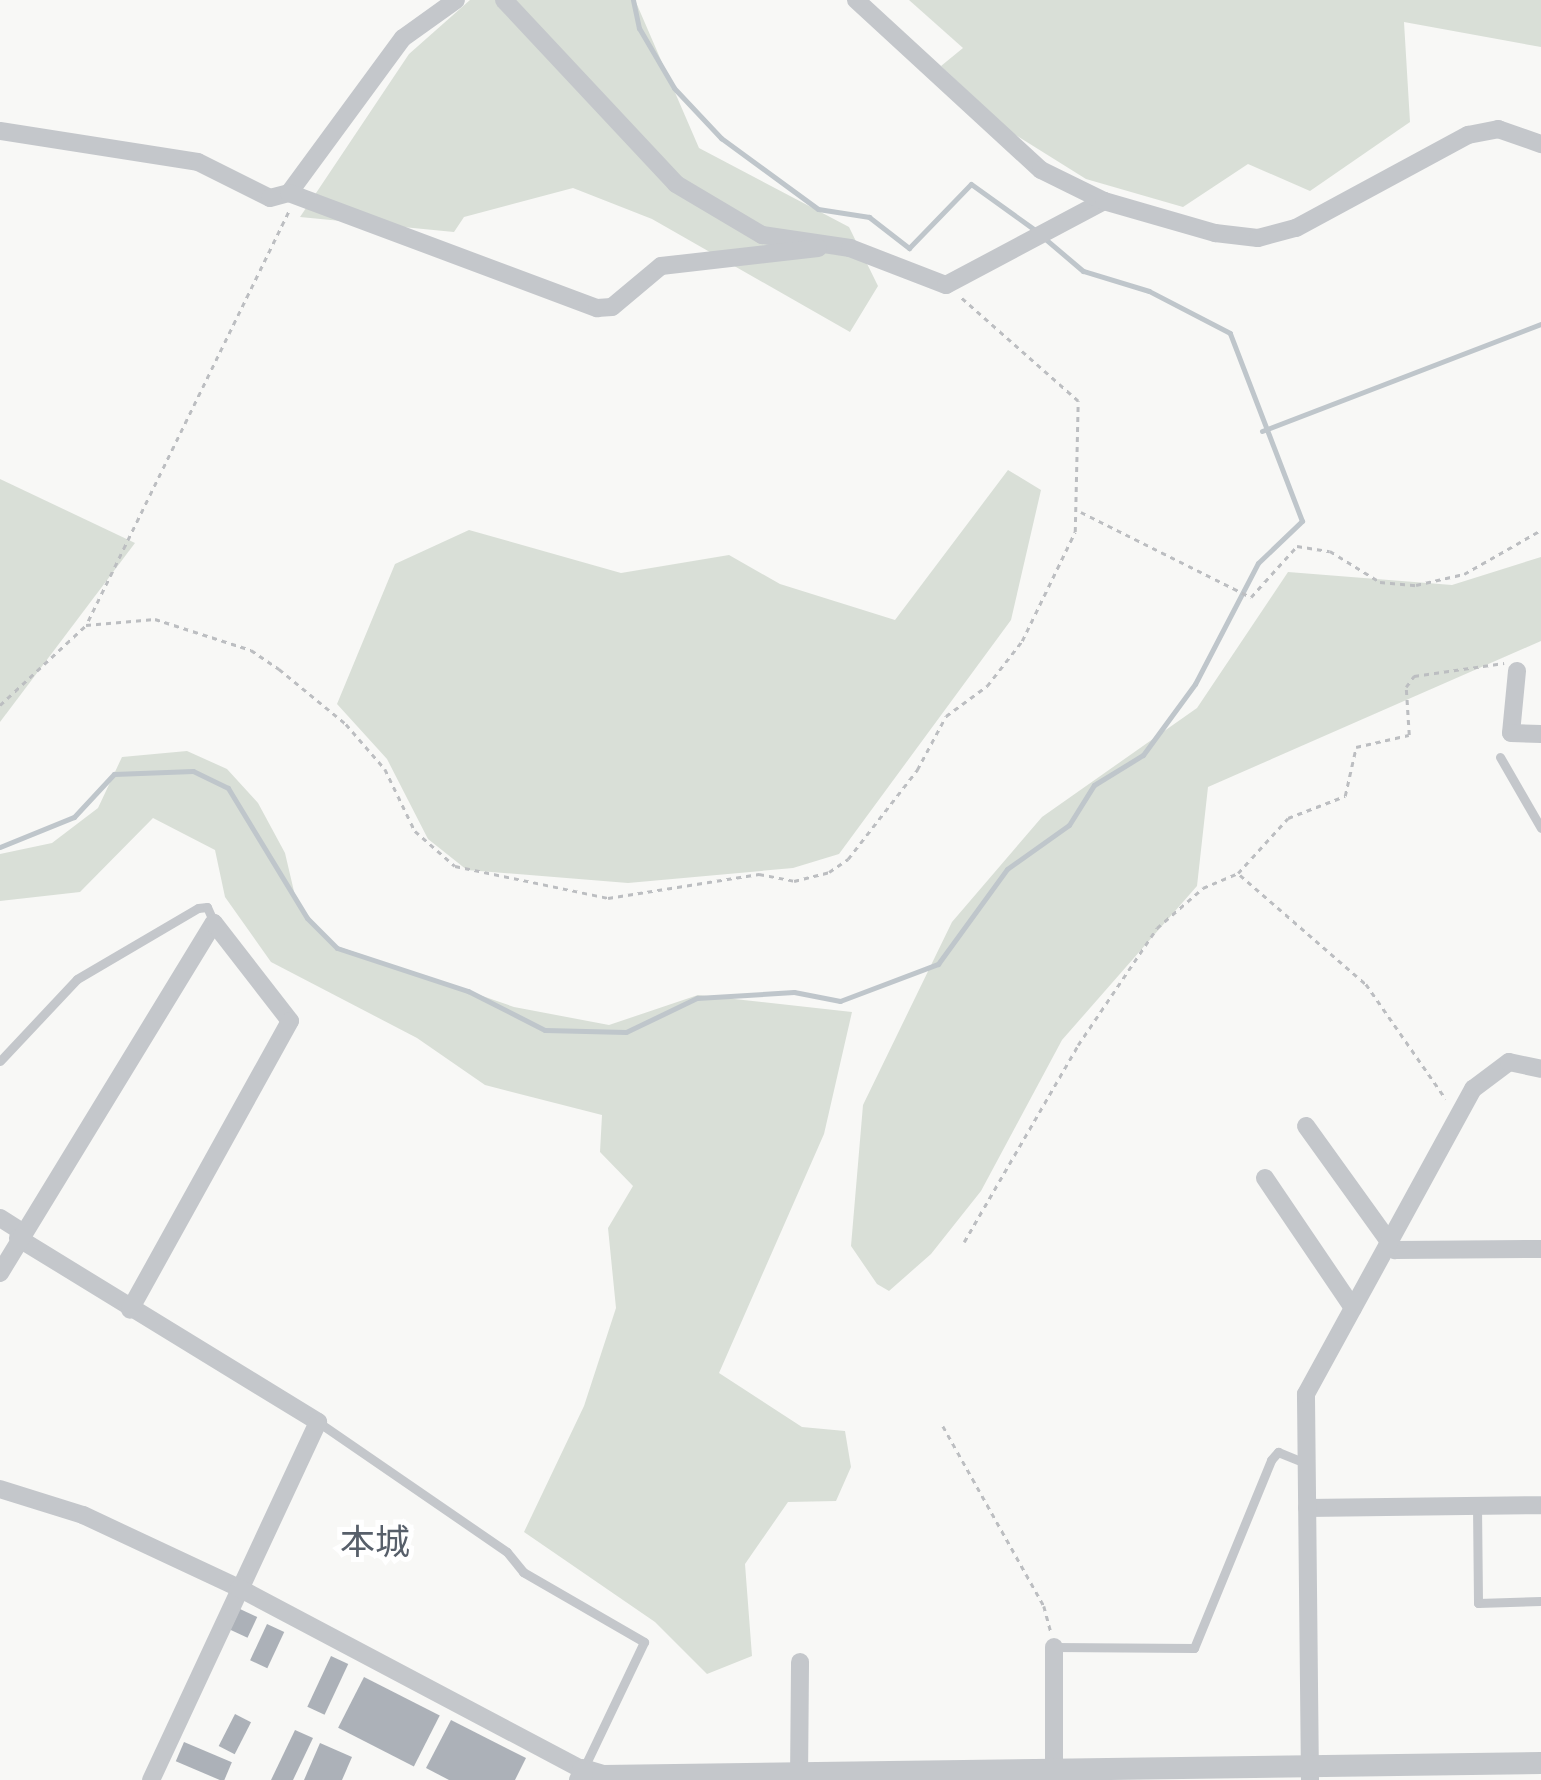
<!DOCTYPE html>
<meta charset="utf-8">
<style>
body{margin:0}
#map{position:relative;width:1541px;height:1780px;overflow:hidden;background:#f8f8f6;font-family:"Roboto Condensed","Noto Sans JP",sans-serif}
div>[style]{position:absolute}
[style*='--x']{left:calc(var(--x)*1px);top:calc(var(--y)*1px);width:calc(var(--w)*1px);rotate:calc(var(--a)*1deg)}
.green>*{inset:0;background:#d9dfd7}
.stream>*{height:5px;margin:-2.5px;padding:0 2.5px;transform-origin:2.5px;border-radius:2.5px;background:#bfc6cb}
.building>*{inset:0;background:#acb1b8;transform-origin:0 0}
.path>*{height:2.5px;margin-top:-1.25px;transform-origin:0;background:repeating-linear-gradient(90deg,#bcbec1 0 5px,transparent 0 10px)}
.service>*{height:9px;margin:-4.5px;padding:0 4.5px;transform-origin:4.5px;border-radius:4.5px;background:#c4c7cb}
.minor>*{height:18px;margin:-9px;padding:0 9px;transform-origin:9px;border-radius:9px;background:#c4c7cb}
.tertiary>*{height:22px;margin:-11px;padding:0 11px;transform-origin:11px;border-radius:11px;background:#c4c7cb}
span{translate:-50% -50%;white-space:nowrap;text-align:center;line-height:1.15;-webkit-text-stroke:10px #fff;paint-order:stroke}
.quarter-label{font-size:35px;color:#575f6a}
</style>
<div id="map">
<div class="green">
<div style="clip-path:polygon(470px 0,635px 0,699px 148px,849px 227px,878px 286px,850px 332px,652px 219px,573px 188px,464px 217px,454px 232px,300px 217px,409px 54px)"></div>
<div style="clip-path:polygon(909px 0,1541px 0,1541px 47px,1404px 22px,1410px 122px,1310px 191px,1248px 164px,1183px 207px,1086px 179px,1011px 132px,941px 66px,963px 48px)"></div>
<div style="clip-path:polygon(1008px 470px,1041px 490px,1011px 620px,839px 854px,793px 868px,628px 883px,467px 870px,428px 839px,387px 759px,337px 704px,395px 564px,469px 530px,621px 573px,729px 555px,780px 584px,895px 620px)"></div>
<div style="clip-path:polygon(0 479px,135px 543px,0 722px)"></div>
<div style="clip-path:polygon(1541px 557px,1541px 641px,1208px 787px,1197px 886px,1062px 1040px,981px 1191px,931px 1254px,889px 1291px,877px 1284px,851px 1246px,863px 1105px,952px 922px,1042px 817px,1197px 708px,1288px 572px,1452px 585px)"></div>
<div style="clip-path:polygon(187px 751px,227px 769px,258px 803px,285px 853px,296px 900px,331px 944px,514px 1007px,609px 1025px,698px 995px,852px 1012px,824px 1134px,719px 1373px,802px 1427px,845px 1431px,851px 1467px,836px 1501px,788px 1502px,745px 1564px,752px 1656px,707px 1674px,655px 1622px,524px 1532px,584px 1406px,616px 1308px,608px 1228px,633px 1186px,600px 1152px,602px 1115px,485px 1085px,417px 1038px,271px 962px,225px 897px,215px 850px,153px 818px,80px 892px,0 901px,0 854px,52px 843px,98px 808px,122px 757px)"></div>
</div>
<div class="stream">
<div style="--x:633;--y:0;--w:29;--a:78"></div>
<div style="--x:639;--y:28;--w:69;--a:59.7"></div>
<div style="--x:674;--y:88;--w:69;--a:46.8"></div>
<div style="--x:721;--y:138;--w:120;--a:36.2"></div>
<div style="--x:818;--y:209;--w:52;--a:8.9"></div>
<div style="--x:869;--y:217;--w:51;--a:37.8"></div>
<div style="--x:909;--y:248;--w:89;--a:-45.9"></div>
<div style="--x:971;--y:184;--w:79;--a:35.7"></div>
<div style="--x:1262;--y:431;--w:299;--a:-21"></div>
<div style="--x:0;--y:847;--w:80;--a:-22.1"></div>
<div style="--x:74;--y:817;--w:59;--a:-47.1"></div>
<div style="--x:114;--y:774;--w:79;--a:-2.2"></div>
<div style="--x:193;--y:771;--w:39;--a:26"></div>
<div style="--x:228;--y:788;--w:152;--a:58.7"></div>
<div style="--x:307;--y:918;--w:42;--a:45"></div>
<div style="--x:337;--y:948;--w:138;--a:18.2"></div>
<div style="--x:468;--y:991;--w:86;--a:26.9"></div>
<div style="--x:545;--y:1030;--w:81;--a:1.4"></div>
<div style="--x:626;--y:1032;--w:79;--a:-25.6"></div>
<div style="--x:697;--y:998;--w:97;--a:-3.5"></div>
<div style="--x:794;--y:992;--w:47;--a:11.1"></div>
<div style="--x:840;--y:1001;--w:105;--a:-20.7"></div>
<div style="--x:938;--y:964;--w:117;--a:-54"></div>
<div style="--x:1007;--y:869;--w:76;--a:-35.4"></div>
<div style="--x:1069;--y:825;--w:47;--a:-58"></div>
<div style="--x:1094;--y:785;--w:57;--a:-31.5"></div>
<div style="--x:1143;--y:755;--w:88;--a:-53.8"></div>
<div style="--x:1195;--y:684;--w:136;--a:-62.5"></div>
<div style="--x:1258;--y:563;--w:61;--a:-43.7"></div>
<div style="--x:1302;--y:521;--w:201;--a:-111"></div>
<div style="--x:1230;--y:333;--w:91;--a:-152.6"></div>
<div style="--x:1149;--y:291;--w:69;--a:-163.1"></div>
<div style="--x:1083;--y:271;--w:52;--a:-139.6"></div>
</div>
<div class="building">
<div style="left:240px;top:1609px;width:19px;height:23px;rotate:25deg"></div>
<div style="left:267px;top:1624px;width:19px;height:40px;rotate:25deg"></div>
<div style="left:331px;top:1656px;width:19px;height:56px;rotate:25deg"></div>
<div style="left:364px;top:1677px;width:85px;height:57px;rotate:27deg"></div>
<div style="left:235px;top:1714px;width:18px;height:36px;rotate:27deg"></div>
<div style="clip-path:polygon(451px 1720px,526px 1758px,515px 1780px,449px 1780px,426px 1768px)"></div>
<div style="clip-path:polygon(295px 1730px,313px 1738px,293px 1780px,271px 1780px)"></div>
<div style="left:184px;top:1742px;width:52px;height:21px;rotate:23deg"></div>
<div style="clip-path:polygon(320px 1743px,352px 1757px,342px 1780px,304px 1780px)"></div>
</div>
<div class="path">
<div style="--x:1081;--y:512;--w:190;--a:26.6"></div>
<div style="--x:1251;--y:597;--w:69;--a:-48"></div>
<div style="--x:1297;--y:546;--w:33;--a:9"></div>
<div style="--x:1330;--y:551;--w:59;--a:31.8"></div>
<div style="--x:1380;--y:582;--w:36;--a:5"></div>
<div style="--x:1416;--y:585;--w:49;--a:-12.9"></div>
<div style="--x:1464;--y:574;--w:89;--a:-29.7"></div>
<div style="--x:88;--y:621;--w:457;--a:-63.9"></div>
<div style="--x:0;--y:705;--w:117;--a:-42.9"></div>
<div style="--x:86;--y:625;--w:69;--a:-5"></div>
<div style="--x:155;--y:619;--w:101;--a:17.9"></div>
<div style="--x:251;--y:650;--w:34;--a:34"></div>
<div style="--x:279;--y:669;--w:87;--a:39.4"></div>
<div style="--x:346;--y:724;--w:60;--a:49.1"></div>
<div style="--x:385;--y:769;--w:69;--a:64.2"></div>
<div style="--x:415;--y:831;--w:53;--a:41.2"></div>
<div style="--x:455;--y:866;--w:156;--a:11.8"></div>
<div style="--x:608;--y:898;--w:153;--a:-9"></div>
<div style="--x:759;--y:874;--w:36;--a:11"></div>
<div style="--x:794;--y:881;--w:36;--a:-14"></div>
<div style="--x:829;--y:872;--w:23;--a:-34"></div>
<div style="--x:848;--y:859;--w:113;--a:-52.2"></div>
<div style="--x:917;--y:770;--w:61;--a:-61.8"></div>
<div style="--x:946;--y:716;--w:51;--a:-36.2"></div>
<div style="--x:987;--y:686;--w:57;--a:-52.1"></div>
<div style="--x:1022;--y:641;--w:121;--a:-64.1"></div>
<div style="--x:1075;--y:532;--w:131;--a:-88.7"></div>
<div style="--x:1078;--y:401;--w:157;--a:-138.6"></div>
<div style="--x:1240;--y:875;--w:167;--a:40.9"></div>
<div style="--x:1366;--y:984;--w:140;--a:55.2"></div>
<div style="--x:964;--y:1242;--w:228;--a:-59.9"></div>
<div style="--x:1078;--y:1045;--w:141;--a:-56"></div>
<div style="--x:1157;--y:928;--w:61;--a:-41"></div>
<div style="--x:1203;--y:888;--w:38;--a:-23"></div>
<div style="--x:1238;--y:873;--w:74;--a:-47.7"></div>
<div style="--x:1288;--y:818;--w:61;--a:-21.1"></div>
<div style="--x:1345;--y:796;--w:50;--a:-77.3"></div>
<div style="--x:1356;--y:747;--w:54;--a:-12.8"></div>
<div style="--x:1409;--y:735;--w:48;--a:-93.6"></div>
<div style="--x:1406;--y:687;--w:14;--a:-54"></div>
<div style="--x:1414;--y:676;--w:91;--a:-8.2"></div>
<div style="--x:943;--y:1426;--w:206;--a:60.7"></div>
<div style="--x:1044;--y:1606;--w:28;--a:75"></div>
</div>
<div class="service">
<div style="--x:1500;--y:757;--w:82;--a:60"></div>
<div style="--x:0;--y:1061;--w:112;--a:-46.8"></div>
<div style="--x:77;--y:979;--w:140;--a:-30.4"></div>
<div style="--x:198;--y:908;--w:9;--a:-6"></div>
<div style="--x:207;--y:907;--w:17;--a:66"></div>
<div style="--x:318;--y:1422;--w:229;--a:34.5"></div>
<div style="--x:507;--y:1552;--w:26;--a:51"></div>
<div style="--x:523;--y:1572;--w:140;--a:30"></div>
<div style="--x:644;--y:1642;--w:142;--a:115.5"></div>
<div style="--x:1477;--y:1506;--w:97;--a:89.4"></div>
<div style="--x:1478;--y:1603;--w:63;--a:-1.8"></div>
<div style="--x:1054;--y:1647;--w:140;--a:0.4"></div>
<div style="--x:1194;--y:1648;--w:203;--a:-67.7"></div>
<div style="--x:1271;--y:1460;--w:11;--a:-49"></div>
<div style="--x:1278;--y:1452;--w:31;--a:22"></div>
</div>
<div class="minor">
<div style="--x:504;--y:0;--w:252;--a:46.9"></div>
<div style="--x:676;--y:184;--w:100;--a:30.7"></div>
<div style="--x:762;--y:235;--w:89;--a:8.4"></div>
<div style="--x:850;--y:248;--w:103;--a:21.1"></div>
<div style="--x:946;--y:285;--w:179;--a:-28"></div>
<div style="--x:856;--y:0;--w:251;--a:42.6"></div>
<div style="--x:1041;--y:170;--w:70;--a:26.2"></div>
<div style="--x:1104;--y:201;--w:116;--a:16.1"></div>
<div style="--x:1215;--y:233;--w:43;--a:6.6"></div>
<div style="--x:1258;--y:238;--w:39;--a:-15"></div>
<div style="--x:1296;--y:228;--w:196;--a:-28.4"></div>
<div style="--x:1468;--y:135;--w:31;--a:-11"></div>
<div style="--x:1498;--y:129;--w:46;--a:19.2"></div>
<div style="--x:0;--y:131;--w:200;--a:8.9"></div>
<div style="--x:198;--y:162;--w:80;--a:26.6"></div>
<div style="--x:270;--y:198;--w:20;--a:-15"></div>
<div style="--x:289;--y:193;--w:192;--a:-53.7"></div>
<div style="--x:403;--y:38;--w:65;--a:-35.6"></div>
<div style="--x:289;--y:193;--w:329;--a:20.5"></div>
<div style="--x:597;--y:308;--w:15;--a:-4"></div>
<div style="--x:612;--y:307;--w:64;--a:-39.9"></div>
<div style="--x:661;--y:266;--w:158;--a:-6.5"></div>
<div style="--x:1517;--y:671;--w:62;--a:95.5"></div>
<div style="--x:1511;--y:733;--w:30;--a:2"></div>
<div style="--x:1306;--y:1126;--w:153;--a:54.3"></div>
<div style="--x:1395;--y:1250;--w:146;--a:-0.4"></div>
<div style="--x:1265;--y:1178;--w:157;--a:55.9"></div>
<div style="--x:0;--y:1218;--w:26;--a:32"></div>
<div style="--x:18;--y:1238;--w:352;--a:31.5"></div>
<div style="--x:318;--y:1422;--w:395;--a:115"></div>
<div style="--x:0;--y:1273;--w:410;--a:-58.6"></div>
<div style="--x:214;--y:923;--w:124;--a:52.2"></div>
<div style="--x:290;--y:1021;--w:330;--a:119"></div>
<div style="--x:0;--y:1489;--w:87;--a:17.4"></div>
<div style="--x:83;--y:1515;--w:172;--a:25.1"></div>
<div style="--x:239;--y:1588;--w:389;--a:27.9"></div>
<div style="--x:583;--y:1770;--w:11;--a:117"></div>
<div style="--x:1307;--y:1508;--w:234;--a:-0.7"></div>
<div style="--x:1054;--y:1647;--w:133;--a:90"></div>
<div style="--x:799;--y:1780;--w:118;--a:-89.5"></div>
<div style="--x:1310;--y:1780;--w:386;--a:-90.6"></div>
<div style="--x:1306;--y:1394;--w:348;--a:-61.3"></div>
<div style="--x:1473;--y:1089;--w:45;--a:-36.9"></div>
<div style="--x:1509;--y:1062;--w:33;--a:12"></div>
</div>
<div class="tertiary">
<div style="--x:583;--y:1770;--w:21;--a:17"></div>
<div style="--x:603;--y:1776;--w:938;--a:-0.79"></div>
</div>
<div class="quarter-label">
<span style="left:375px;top:1543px">本城</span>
</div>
</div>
